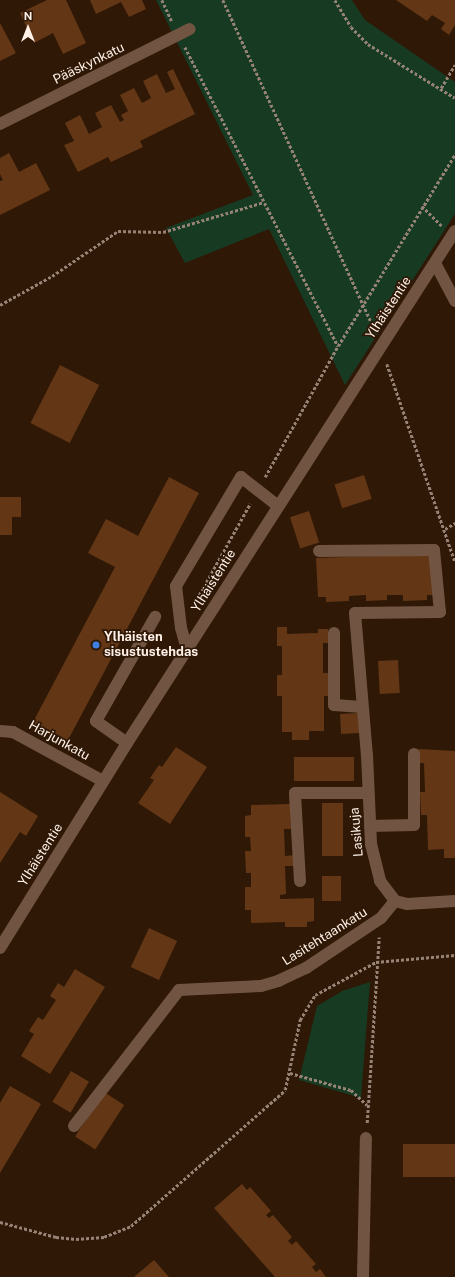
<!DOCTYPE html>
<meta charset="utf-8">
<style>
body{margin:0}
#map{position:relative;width:455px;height:1277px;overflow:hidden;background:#2f1806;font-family:"Public Sans",sans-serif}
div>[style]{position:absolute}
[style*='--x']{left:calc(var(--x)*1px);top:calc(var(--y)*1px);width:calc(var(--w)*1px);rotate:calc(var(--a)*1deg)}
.green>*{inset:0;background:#173a23}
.building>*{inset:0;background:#633715;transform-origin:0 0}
.path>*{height:2.5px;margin-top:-1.25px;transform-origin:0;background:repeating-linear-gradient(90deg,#968376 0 3px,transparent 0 5px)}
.minor>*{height:12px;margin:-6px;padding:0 6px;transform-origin:6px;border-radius:6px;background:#715542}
.dots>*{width:11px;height:11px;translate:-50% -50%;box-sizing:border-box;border:2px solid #2f1806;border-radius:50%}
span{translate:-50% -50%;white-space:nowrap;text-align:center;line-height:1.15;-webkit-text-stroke:3.5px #2f1806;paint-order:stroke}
.street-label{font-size:13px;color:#fff1e8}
.poi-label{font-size:13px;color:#fff1e8;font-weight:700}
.left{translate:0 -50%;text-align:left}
.north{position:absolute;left:8px;top:8px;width:40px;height:40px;-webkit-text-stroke:3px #2f1806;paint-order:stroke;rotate:0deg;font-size:11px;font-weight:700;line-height:16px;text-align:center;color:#fff1e8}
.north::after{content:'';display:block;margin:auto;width:14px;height:18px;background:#fff1e8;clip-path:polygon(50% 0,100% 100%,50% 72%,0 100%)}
</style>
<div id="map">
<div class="green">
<div style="clip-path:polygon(156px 0,352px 0,365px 20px,455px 82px,455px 214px,345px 385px,269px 229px,185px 263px,166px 228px,253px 195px)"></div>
<div style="clip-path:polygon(370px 982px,361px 1098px,299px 1080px,317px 1006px,342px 991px)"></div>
</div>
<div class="building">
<div style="clip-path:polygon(47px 0,66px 0,86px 43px,63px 54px,53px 33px,34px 43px,20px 13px)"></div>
<div style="clip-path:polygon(90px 0,142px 0,146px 9px,129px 17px,121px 2px,96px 14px)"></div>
<div style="clip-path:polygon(396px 0,455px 0,455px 25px,449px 35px,441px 29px,445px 23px,432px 15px,427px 21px)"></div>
<div style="clip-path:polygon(0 23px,16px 53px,0 61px)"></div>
<div style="clip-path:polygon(173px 69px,195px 114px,140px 141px,143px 147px,111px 162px,108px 157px,78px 172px,64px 145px,74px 141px,65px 123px,80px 115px,89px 134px,102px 127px,95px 113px,111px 105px,120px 122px,124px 120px,121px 115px,128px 111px,120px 95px,134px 88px,142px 103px,151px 98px,143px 81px,157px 74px,166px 93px,175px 89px,167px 72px)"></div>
<div style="clip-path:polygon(9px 153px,19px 172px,36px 163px,50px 190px,0 215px,0 181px,3px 180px,0 174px,0 158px)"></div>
<div style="left:60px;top:365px;width:44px;height:65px;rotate:27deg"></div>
<div style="left:364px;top:475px;width:25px;height:31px;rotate:72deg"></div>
<div style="clip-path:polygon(169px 477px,199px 493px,67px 742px,32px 724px,115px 567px,88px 553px,106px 519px,138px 536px)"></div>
<div style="clip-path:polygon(0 497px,21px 497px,21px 517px,12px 517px,12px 535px,0 535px)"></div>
<div style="left:309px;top:511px;width:33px;height:20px;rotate:72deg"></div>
<div style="clip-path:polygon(433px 554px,434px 595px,427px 595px,427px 600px,403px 601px,403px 595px,387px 595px,387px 600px,366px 601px,366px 595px,349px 596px,349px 601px,326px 602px,326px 597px,318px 597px,316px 558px)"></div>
<div style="clip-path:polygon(277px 627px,287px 627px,287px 634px,318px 633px,318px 629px,328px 629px,328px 643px,323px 643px,323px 673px,328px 673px,328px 696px,324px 696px,324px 731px,309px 731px,309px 740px,292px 740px,292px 732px,282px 732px,282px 696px,277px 696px,277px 675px,282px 675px,282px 646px,277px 646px)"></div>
<div style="left:398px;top:660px;width:33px;height:20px;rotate:87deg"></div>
<div style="left:359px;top:713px;width:20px;height:19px;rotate:87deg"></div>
<div style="clip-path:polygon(176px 747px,207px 767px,170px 824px,138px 803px,154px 780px,150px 778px,159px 765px,162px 767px)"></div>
<div style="clip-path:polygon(418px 749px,455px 751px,455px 858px,444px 858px,444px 849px,428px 850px,427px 815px,421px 815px,420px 792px,425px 792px,424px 763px,419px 763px)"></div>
<div style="left:354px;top:757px;width:24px;height:60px;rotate:90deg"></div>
<div style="clip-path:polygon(0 792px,38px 816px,26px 836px,20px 832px,0 863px)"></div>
<div style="left:322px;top:803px;width:21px;height:53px"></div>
<div style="clip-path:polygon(290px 804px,291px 829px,284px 829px,285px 856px,296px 855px,296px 866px,285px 866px,286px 894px,280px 895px,280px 899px,314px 898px,314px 921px,307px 922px,307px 927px,285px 927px,285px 922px,251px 923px,251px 910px,245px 910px,245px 887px,251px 887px,251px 873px,246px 873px,245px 851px,251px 851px,250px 837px,245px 837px,245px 816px,251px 815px,251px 805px)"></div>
<div style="left:322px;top:876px;width:19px;height:25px"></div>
<div style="left:149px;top:928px;width:31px;height:43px;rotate:25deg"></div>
<div style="clip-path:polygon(75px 969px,105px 987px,50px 1074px,21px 1056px,34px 1034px,29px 1031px,38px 1017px,43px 1020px,56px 1000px,50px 996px,58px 983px,64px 987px)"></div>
<div style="left:71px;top:1071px;width:21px;height:36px;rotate:31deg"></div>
<div style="clip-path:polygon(10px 1086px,41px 1104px,0 1173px,0 1103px)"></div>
<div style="left:104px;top:1092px;width:24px;height:53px;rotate:33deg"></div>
<div style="left:455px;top:1144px;width:33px;height:52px;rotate:90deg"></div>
<div style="clip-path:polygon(242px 1184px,247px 1190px,250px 1187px,271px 1211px,266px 1215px,269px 1218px,273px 1215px,292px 1237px,288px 1241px,292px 1245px,296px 1241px,316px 1264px,312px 1267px,316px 1272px,320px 1269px,326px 1277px,275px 1277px,214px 1208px)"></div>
<div style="clip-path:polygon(154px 1260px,169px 1277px,134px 1277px)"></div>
</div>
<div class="path">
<div style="--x:162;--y:0;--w:23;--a:65"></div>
<div style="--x:223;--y:0;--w:362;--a:65.3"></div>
<div style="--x:335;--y:0;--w:31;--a:59"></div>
<div style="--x:351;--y:27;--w:24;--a:45"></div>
<div style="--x:368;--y:44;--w:102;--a:31.8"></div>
<div style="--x:185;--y:47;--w:336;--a:62.9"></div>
<div style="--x:441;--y:88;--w:27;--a:-59"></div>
<div style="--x:422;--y:206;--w:28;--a:45"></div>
<div style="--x:0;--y:305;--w:60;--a:-29.1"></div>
<div style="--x:52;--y:276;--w:80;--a:-34.3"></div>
<div style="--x:118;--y:231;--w:45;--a:1.3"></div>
<div style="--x:163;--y:232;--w:105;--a:-16.5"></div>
<div style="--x:387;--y:364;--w:209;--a:71"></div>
<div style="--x:265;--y:477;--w:150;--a:-60.9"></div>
<div style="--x:338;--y:346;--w:225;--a:-58.6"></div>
<div style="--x:445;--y:529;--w:12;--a:-31"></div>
<div style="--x:194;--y:604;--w:115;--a:-60.8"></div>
<div style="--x:290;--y:1073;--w:63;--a:15.6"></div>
<div style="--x:351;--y:1090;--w:22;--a:43"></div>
<div style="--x:367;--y:1123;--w:186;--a:-86.3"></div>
<div style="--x:0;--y:1222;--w:58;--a:15"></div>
<div style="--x:56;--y:1237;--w:20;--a:6"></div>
<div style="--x:76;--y:1239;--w:28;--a:-4"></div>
<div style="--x:104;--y:1237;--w:29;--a:-22"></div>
<div style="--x:131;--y:1226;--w:205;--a:-41.4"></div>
<div style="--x:285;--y:1090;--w:72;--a:-77.9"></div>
<div style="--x:300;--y:1020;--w:29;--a:-59"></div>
<div style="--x:315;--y:995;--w:69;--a:-28.4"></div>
<div style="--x:376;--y:962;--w:79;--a:-5.1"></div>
</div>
<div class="minor">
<div style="--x:0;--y:124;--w:212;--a:-26.6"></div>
<div style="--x:435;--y:263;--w:43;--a:62.2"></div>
<div style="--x:319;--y:551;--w:115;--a:-0.5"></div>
<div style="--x:434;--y:550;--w:62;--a:84.5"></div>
<div style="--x:440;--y:612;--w:85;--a:179.3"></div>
<div style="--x:355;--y:613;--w:143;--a:85.2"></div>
<div style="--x:367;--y:755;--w:89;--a:87.4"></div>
<div style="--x:371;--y:844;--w:38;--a:76"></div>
<div style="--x:380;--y:881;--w:25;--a:53"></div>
<div style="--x:334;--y:633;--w:72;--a:90"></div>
<div style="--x:334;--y:705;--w:28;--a:4"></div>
<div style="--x:187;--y:650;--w:23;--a:-105"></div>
<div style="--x:181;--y:628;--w:42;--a:-96.8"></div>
<div style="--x:176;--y:586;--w:127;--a:-59.2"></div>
<div style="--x:241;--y:477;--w:47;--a:38.1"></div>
<div style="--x:0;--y:731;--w:13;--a:4"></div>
<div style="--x:13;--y:732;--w:102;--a:28.6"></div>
<div style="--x:127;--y:743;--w:38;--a:-145"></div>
<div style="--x:96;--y:721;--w:120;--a:-60.4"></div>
<div style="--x:370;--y:826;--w:44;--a:-1.3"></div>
<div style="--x:414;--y:825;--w:71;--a:-90"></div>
<div style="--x:300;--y:881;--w:88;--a:-93.3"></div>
<div style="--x:295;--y:793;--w:73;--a:0"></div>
<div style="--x:0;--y:948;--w:241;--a:-58.2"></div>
<div style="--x:127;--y:743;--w:608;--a:-57.36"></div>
<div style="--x:74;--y:1126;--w:172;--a:-52.3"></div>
<div style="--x:179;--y:990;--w:82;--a:-2.8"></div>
<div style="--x:261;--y:986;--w:18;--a:-16"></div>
<div style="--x:278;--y:981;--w:31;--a:-25"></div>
<div style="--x:306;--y:968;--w:90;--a:-33.7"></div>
<div style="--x:381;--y:918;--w:22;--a:-51"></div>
<div style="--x:395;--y:901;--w:12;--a:14"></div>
<div style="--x:407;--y:904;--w:48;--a:-3.6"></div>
<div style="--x:363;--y:1277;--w:139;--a:-88.8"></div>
</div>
<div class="dots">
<div style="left:96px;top:645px;background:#3f7fe0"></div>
</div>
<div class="street-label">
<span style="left:89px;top:64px;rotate:-26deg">Pääskynkatu</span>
<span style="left:389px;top:308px;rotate:-57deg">Ylhäistentie</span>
<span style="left:214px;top:581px;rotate:-58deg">Ylhäistentie</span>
<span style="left:59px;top:741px;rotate:29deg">Harjunkatu</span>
<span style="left:357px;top:832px;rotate:-95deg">Lasikuja</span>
<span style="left:41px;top:855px;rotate:-58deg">Ylhäistentie</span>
<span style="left:325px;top:937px;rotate:-32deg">Lasitehtaankatu</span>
</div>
<div class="poi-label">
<span class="left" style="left:104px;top:645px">Ylhäisten<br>sisustustehdas</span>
</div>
<div class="north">N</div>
</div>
